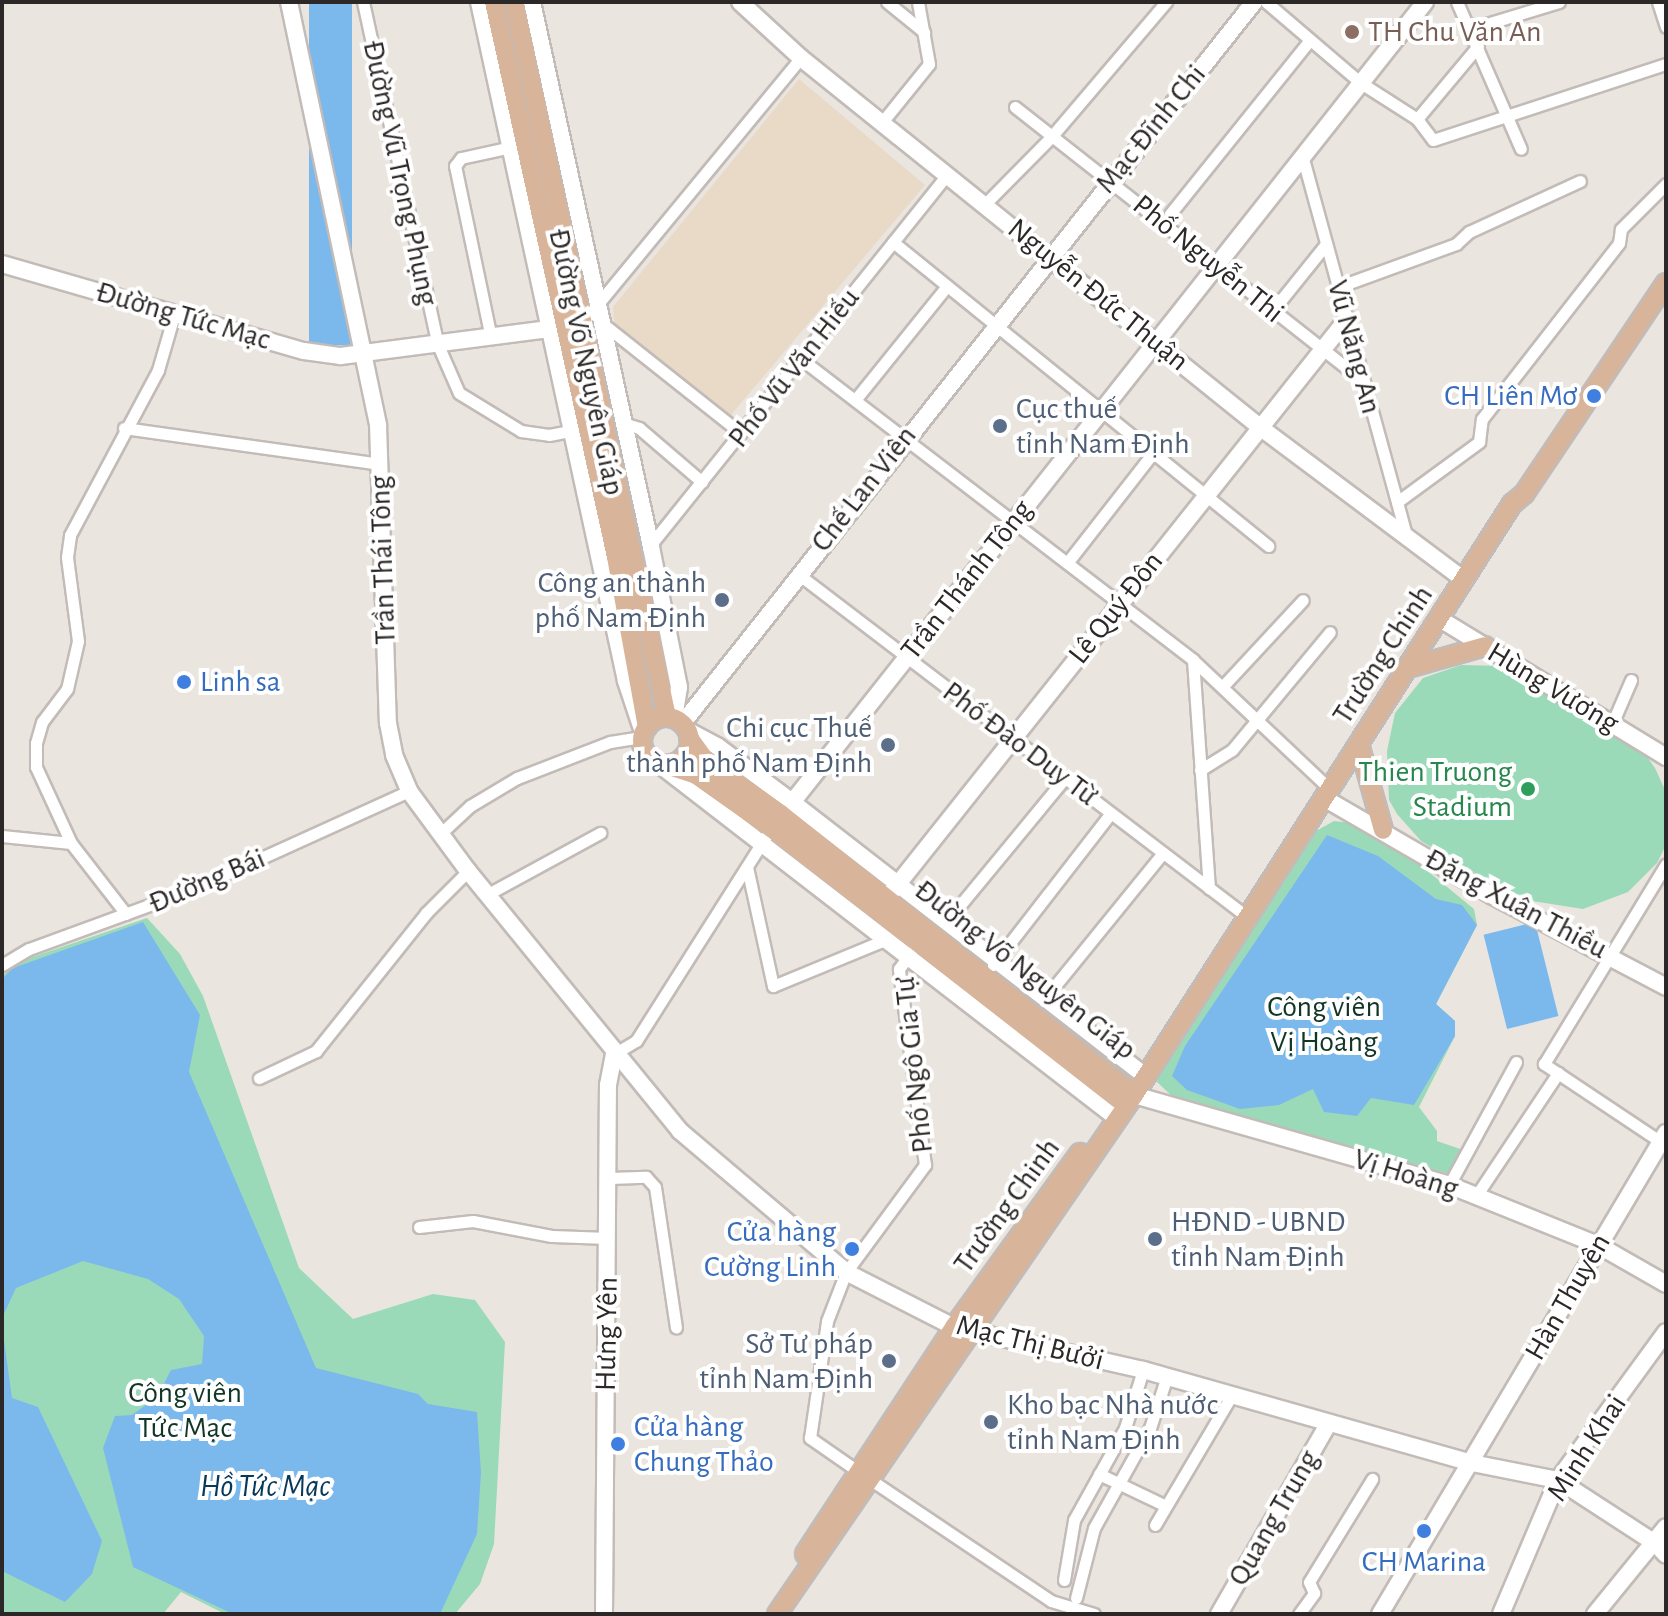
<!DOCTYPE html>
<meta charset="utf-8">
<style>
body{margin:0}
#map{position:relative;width:1668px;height:1616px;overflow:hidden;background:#ebe5e0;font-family:"Alegreya Sans",sans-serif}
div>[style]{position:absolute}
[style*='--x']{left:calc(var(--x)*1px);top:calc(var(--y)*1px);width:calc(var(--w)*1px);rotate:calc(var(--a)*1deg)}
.industrial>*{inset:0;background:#e9dac7}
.green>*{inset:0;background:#9adab9}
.water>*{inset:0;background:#7bb9ed;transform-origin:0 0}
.roads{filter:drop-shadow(2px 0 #c2bbb7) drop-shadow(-2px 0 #c2bbb7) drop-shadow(0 2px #c2bbb7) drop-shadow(0 -2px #c2bbb7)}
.street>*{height:11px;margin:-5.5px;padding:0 5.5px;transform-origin:5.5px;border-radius:5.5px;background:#fff}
.secondary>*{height:16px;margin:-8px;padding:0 8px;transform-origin:8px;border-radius:8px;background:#fff}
.primary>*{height:18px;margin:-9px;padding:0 9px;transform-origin:9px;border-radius:9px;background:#d8b59a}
.primary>.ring{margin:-9px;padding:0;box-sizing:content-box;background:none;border:18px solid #d8b59a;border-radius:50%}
.dots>*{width:22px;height:22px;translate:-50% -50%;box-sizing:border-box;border:4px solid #fff;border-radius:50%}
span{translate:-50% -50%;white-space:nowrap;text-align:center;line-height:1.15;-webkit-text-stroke:8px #fff;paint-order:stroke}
.education-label{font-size:30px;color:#785e54}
.left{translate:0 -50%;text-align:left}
.street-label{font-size:30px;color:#2b2827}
.shop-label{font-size:30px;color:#366cbe}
.right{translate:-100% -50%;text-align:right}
.service-label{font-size:30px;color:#4e5e75}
.leisure-label{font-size:30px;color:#27864d}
.park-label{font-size:30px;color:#123626}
.water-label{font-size:32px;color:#07395b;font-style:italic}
.frame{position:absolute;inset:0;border:4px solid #2b2827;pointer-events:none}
</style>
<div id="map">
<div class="industrial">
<div style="clip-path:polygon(799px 79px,925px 185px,725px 422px,615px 332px,613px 307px)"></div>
</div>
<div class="green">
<div style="clip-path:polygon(1461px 665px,1502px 666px,1643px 751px,1655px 768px,1666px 792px,1666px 845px,1657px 863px,1628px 892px,1583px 909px,1519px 899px,1421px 841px,1397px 814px,1389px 800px,1387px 751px,1395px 713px,1423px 678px)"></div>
<div style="clip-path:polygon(1334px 821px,1351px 823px,1391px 841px,1474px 909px,1477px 925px,1436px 1004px,1455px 1021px,1455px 1036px,1419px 1107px,1437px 1131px,1437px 1141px,1466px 1151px,1450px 1174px,1176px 1100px,1157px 1082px,1160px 1063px,1316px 831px)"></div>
<div style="clip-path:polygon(147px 918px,180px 954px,203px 996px,299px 1268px,353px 1319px,433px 1294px,475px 1300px,505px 1342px,494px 1544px,480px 1584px,455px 1614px,225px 1614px,181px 1592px,163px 1614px,2px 1614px,2px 976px,15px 963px)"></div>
</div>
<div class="water">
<div style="left:309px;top:2px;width:43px;height:343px"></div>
<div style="clip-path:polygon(1327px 835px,1378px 856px,1436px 899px,1462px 905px,1477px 925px,1436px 1004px,1455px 1021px,1455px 1036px,1414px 1105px,1371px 1098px,1357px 1116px,1324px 1112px,1313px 1089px,1279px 1105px,1240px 1109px,1187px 1090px,1172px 1076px,1185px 1046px)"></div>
<div style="clip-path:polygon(143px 922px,200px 1015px,189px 1072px,316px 1368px,418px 1394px,428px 1404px,477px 1412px,481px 1473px,477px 1534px,440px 1614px,233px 1614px,133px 1567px,103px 1448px,115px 1416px,132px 1415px,157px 1397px,171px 1370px,202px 1364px,204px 1336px,179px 1299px,148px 1279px,83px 1261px,16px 1288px,2px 1318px,2px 979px,13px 968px)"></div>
<div style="left:1535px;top:922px;width:97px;height:53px;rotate:76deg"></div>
<div style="clip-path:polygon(2px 1326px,12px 1398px,38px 1407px,102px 1541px,92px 1574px,65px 1602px,4px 1572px)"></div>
</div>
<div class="roads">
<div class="street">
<div style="--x:363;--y:2;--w:351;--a:77.7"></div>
<div style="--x:438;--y:345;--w:52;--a:66.4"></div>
<div style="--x:459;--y:393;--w:73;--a:31.5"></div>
<div style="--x:521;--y:431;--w:28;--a:8"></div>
<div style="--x:549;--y:435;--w:31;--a:-11"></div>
<div style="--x:887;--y:2;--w:48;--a:39"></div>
<div style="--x:1266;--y:2;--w:125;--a:40.5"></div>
<div style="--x:1361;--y:83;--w:67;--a:32.7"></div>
<div style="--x:1417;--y:119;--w:95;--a:-50.1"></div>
<div style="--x:1457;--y:2;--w:160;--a:66.5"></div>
<div style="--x:1658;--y:2;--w:26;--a:72"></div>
<div style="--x:1470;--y:29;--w:93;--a:-16.9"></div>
<div style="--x:1015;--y:107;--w:444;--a:38.2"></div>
<div style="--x:1417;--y:119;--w:26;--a:53"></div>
<div style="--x:1433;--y:140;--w:245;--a:-18.1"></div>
<div style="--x:883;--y:121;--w:73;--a:-51.1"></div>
<div style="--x:929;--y:64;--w:63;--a:-100.1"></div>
<div style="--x:1302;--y:155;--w:395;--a:74.7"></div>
<div style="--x:986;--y:203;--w:94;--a:-45.4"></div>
<div style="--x:1052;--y:136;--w:176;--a:-49.6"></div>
<div style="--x:1170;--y:214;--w:223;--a:-51.2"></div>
<div style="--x:893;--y:242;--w:483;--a:39"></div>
<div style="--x:1338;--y:287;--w:126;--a:-20"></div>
<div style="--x:1456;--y:244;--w:18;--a:-43"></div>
<div style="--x:1469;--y:232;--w:122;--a:-24.7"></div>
<div style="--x:1273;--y:310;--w:85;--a:-51.2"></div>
<div style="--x:583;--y:322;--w:342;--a:-50.5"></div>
<div style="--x:602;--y:323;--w:177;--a:38.4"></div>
<div style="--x:491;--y:338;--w:176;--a:-101.8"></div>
<div style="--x:455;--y:166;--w:10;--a:-53"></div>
<div style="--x:461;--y:158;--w:51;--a:-12.4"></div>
<div style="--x:801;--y:359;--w:494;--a:37.5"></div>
<div style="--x:1193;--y:660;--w:188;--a:43.3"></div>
<div style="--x:855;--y:400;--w:146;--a:-51.1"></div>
<div style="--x:623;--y:423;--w:17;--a:17"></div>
<div style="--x:639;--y:428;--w:83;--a:40.6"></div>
<div style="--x:124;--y:428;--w:259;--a:8"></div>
<div style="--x:1397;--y:502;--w:102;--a:-36.2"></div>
<div style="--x:1479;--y:442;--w:23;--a:-83"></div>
<div style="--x:1482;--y:419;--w:223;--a:-52.1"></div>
<div style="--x:1619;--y:243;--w:14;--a:-82"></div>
<div style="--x:1621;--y:229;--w:64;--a:-45"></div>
<div style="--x:648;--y:548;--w:479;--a:-51.3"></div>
<div style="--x:1067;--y:563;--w:140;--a:-52"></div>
<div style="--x:798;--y:574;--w:559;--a:37.36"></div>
<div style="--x:1193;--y:660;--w:229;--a:86"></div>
<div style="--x:1223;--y:686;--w:117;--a:-47.1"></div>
<div style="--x:1612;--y:724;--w:48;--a:-66.6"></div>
<div style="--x:1200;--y:770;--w:38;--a:-32"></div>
<div style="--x:1232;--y:750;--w:153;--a:-50.3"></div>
<div style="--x:440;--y:834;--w:41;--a:-43"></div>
<div style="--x:470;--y:806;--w:55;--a:-30.8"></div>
<div style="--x:517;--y:778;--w:100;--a:-21.2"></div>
<div style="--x:610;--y:742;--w:32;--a:-9"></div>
<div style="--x:2;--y:836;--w:69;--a:5.8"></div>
<div style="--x:747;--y:867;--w:122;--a:77.7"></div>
<div style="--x:773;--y:986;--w:123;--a:-22.4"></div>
<div style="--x:488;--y:894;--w:128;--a:-28.6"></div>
<div style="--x:126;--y:914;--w:90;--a:-127.8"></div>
<div style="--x:71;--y:843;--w:84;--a:-114.7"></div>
<div style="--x:36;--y:767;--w:24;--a:-90"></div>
<div style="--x:36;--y:743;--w:22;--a:-74"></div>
<div style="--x:42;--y:722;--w:41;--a:-52.9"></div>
<div style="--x:67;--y:689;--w:49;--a:-77.1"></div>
<div style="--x:78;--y:641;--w:85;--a:-97.5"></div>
<div style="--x:67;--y:557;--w:22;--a:-82"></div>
<div style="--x:70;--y:535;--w:187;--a:-61.9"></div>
<div style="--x:158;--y:370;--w:57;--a:-73.8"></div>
<div style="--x:947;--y:921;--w:185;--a:-50.5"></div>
<div style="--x:2;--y:965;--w:31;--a:-31"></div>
<div style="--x:29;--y:949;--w:175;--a:-20.1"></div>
<div style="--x:193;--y:889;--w:237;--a:-24.4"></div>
<div style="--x:993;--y:965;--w:192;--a:-52.2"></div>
<div style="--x:1045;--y:998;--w:187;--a:-50.9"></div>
<div style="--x:614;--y:1054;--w:26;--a:-31"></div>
<div style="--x:636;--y:1041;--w:252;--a:-57.6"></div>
<div style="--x:259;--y:1078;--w:63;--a:-25.3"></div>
<div style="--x:316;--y:1051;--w:176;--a:-51.4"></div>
<div style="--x:426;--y:913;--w:59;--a:-45"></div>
<div style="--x:1661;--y:1142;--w:141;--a:-146.3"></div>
<div style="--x:1544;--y:1064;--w:234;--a:-58.6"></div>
<div style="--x:609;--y:1178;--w:37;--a:-2"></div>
<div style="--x:646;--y:1177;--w:13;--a:48"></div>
<div style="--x:655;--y:1187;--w:142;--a:81.5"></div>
<div style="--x:1449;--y:1185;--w:140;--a:-61.4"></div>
<div style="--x:1476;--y:1196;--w:148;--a:-56.3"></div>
<div style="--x:419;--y:1227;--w:54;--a:-6.3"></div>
<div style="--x:473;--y:1221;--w:80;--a:10.8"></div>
<div style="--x:552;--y:1236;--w:56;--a:2"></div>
<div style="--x:859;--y:1472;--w:60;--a:-145.2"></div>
<div style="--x:810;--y:1438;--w:118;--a:-81.7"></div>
<div style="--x:827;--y:1321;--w:53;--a:-68.8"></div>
<div style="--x:846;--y:1272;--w:133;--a:-53.6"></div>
<div style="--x:925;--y:1165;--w:198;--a:-97.6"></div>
<div style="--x:899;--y:969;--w:21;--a:-55"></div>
<div style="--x:1099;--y:1474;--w:74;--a:25.5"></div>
<div style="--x:871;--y:1480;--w:217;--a:33.9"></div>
<div style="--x:1051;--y:1601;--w:45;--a:16.8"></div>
<div style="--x:1155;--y:1525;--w:151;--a:-59.4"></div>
<div style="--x:1064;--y:1580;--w:61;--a:-80.5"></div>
<div style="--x:1074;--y:1520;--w:105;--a:-61"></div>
<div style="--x:1125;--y:1428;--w:61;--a:-72.8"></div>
<div style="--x:1076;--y:1598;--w:72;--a:-75.6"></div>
<div style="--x:1094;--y:1528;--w:115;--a:-60.8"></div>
<div style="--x:1150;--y:1428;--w:55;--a:-71.9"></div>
<div style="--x:1299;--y:1614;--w:26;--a:-54"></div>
<div style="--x:1314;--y:1593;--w:12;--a:-114"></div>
<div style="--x:1309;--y:1582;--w:121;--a:-58.5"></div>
</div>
<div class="secondary">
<div style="--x:289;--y:2;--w:432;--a:78.1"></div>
<div style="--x:378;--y:425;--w:298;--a:88.1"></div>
<div style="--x:388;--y:723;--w:33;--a:79"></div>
<div style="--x:394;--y:755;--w:39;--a:67"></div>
<div style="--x:409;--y:791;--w:99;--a:53.6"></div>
<div style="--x:468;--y:871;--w:335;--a:50.8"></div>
<div style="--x:680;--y:1131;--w:218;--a:40.3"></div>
<div style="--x:846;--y:1272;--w:121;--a:27"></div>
<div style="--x:954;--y:1327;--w:194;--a:12.8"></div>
<div style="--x:1143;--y:1370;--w:342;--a:15.8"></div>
<div style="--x:1472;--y:1463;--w:88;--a:11.2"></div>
<div style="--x:1558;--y:1480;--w:116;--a:33"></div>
<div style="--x:1655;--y:1543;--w:16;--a:47"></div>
<div style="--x:479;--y:2;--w:695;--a:77.78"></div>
<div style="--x:626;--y:681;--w:47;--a:71.6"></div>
<div style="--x:532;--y:2;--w:558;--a:77.68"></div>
<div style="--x:651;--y:547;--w:143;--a:78.7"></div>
<div style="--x:679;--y:687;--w:32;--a:99"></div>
<div style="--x:740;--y:2;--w:83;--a:42.6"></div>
<div style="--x:801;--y:58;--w:590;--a:38.81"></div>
<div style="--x:1261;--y:428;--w:254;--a:36.8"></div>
<div style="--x:2;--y:264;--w:314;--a:16.1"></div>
<div style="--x:304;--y:351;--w:37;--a:8"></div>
<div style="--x:341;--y:356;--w:219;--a:-7.4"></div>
<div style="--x:1440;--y:619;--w:265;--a:31.4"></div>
<div style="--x:682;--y:724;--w:921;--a:-51.61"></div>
<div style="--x:687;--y:730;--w:34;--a:28"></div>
<div style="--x:717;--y:746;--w:94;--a:36.7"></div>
<div style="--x:792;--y:802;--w:448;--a:37.8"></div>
<div style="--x:660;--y:765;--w:579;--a:37.7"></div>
<div style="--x:1324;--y:798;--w:195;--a:30.1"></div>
<div style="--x:1493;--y:896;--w:195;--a:27.7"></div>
<div style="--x:775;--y:824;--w:1048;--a:-51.66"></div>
<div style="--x:886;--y:899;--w:741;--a:-51.52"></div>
<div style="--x:1134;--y:1095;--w:328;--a:15.9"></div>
<div style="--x:1449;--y:1185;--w:161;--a:21.9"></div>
<div style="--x:1598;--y:1245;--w:78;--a:29.8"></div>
<div style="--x:604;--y:1614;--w:529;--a:-89.57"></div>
<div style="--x:608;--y:1085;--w:32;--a:-79"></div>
<div style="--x:1219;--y:1614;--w:220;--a:-60.1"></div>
<div style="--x:1380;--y:1614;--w:560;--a:-59.26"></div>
<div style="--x:1501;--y:1614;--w:146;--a:-67"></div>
<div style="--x:1558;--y:1480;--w:183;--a:-53.9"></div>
<div style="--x:1595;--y:1614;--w:112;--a:-50.8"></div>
</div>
<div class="primary">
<div style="--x:494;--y:2;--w:568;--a:77.6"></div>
<div style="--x:616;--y:557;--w:173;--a:79.7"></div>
<div style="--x:514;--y:2;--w:731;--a:77.92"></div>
<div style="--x:1408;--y:668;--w:80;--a:-15.9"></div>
<div class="ring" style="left:642px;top:717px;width:30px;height:30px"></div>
<div style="--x:1359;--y:744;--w:89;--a:74.4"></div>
<div style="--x:666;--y:765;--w:32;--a:18"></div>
<div style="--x:696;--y:775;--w:92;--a:35.2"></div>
<div style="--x:771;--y:828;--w:440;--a:38"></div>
<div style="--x:1118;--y:1099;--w:16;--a:-14"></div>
<div style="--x:1134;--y:1095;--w:451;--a:-141.5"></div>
<div style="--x:781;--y:814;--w:92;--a:-144.8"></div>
<div style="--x:706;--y:761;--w:29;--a:-126"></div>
<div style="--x:805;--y:1554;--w:272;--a:-56.7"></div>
<div style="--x:954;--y:1327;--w:215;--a:-54.1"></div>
<div style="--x:777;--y:1614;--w:630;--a:-55.48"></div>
<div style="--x:1134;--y:1095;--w:702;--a:-57.4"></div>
<div style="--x:1512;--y:504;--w:16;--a:-40"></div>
<div style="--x:1524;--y:494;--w:254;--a:-56.1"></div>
</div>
</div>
<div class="dots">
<div style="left:1352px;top:32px;background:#8d6e63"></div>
<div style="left:1594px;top:396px;background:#3f7fe0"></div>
<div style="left:1000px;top:426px;background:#5c6f8a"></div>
<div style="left:722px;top:600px;background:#5c6f8a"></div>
<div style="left:184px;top:682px;background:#3f7fe0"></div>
<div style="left:888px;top:745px;background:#5c6f8a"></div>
<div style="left:1528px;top:789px;background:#2e9e5b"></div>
<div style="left:1155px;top:1239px;background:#5c6f8a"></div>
<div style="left:852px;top:1249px;background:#3f7fe0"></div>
<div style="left:889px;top:1361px;background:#5c6f8a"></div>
<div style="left:991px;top:1422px;background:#5c6f8a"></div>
<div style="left:618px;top:1444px;background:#3f7fe0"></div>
<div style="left:1424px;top:1531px;background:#3f7fe0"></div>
</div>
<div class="education-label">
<span class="left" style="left:1368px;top:32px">TH Chu Văn An</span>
</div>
<div class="street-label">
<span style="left:1151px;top:129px;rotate:-51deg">Mạc Đĩnh Chi</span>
<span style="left:400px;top:173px;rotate:78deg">Đường Vũ Trọng Phụng</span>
<span style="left:1208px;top:259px;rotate:39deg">Phố Nguyễn Thi</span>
<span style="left:1098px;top:295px;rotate:39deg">Nguyễn Đức Thuận</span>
<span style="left:183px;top:316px;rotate:16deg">Đường Tức Mạc</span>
<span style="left:1354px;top:347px;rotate:75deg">Vũ Năng An</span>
<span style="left:586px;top:362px;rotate:78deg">Đường Võ Nguyên Giáp</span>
<span style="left:794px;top:368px;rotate:-52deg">Phố Vũ Văn Hiếu</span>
<span style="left:864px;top:489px;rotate:-52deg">Chế Lan Viên</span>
<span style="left:383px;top:560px;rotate:-92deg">Trần Thái Tông</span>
<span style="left:967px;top:580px;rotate:-52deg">Trần Thánh Tông</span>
<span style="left:1116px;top:608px;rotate:-52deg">Lê Quý Đôn</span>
<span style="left:1383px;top:655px;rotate:-57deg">Trường Chinh</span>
<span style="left:1553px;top:688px;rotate:31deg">Hùng Vương</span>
<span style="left:1020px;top:744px;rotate:37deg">Phố Đào Duy Từ</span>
<span style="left:207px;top:881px;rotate:-23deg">Đường Bái</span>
<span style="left:1516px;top:904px;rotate:28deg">Đặng Xuân Thiều</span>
<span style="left:1025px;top:970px;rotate:38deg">Đường Võ Nguyên Giáp</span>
<span style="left:914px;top:1065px;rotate:-96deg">Phố Ngô Gia Tự</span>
<span style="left:1406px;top:1174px;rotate:17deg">Vị Hoàng</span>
<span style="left:1007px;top:1206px;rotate:-54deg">Trường Chinh</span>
<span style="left:1568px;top:1297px;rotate:-60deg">Hàn Thuyên</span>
<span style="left:607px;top:1334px;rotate:-89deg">Hưng Yên</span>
<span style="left:1030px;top:1343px;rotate:14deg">Mạc Thị Bưởi</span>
<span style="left:1587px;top:1448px;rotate:-57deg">Minh Khai</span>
<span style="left:1274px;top:1518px;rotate:-60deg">Quang Trung</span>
</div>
<div class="shop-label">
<span class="right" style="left:1578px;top:396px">CH Liên Mơ</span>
<span class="left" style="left:200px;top:682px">Linh sa</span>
<span class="right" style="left:836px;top:1249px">Cửa hàng<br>Cường Linh</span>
<span class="left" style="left:634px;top:1444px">Cửa hàng<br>Chung Thảo</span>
<span style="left:1424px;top:1562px">CH Marina</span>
</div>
<div class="service-label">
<span class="left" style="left:1016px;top:426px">Cục thuế<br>tỉnh Nam Định</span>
<span class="right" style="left:706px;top:600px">Công an thành<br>phố Nam Định</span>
<span class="right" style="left:872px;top:745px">Chi cục Thuế<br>thành phố Nam Định</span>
<span class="left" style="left:1171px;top:1239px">HĐND - UBND<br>tỉnh Nam Định</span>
<span class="right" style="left:873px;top:1361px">Sở Tư pháp<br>tỉnh Nam Định</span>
<span class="left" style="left:1007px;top:1422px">Kho bạc Nhà nước<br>tỉnh Nam Định</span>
</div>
<div class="leisure-label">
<span class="right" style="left:1512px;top:789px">Thien Truong<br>Stadium</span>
</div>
<div class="park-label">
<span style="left:1324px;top:1024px">Công viên<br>Vị Hoàng</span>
<span style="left:185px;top:1410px">Công viên<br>Tức Mạc</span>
</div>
<div class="water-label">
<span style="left:265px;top:1486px">Hồ Tức Mạc</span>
</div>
<div class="frame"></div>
</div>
